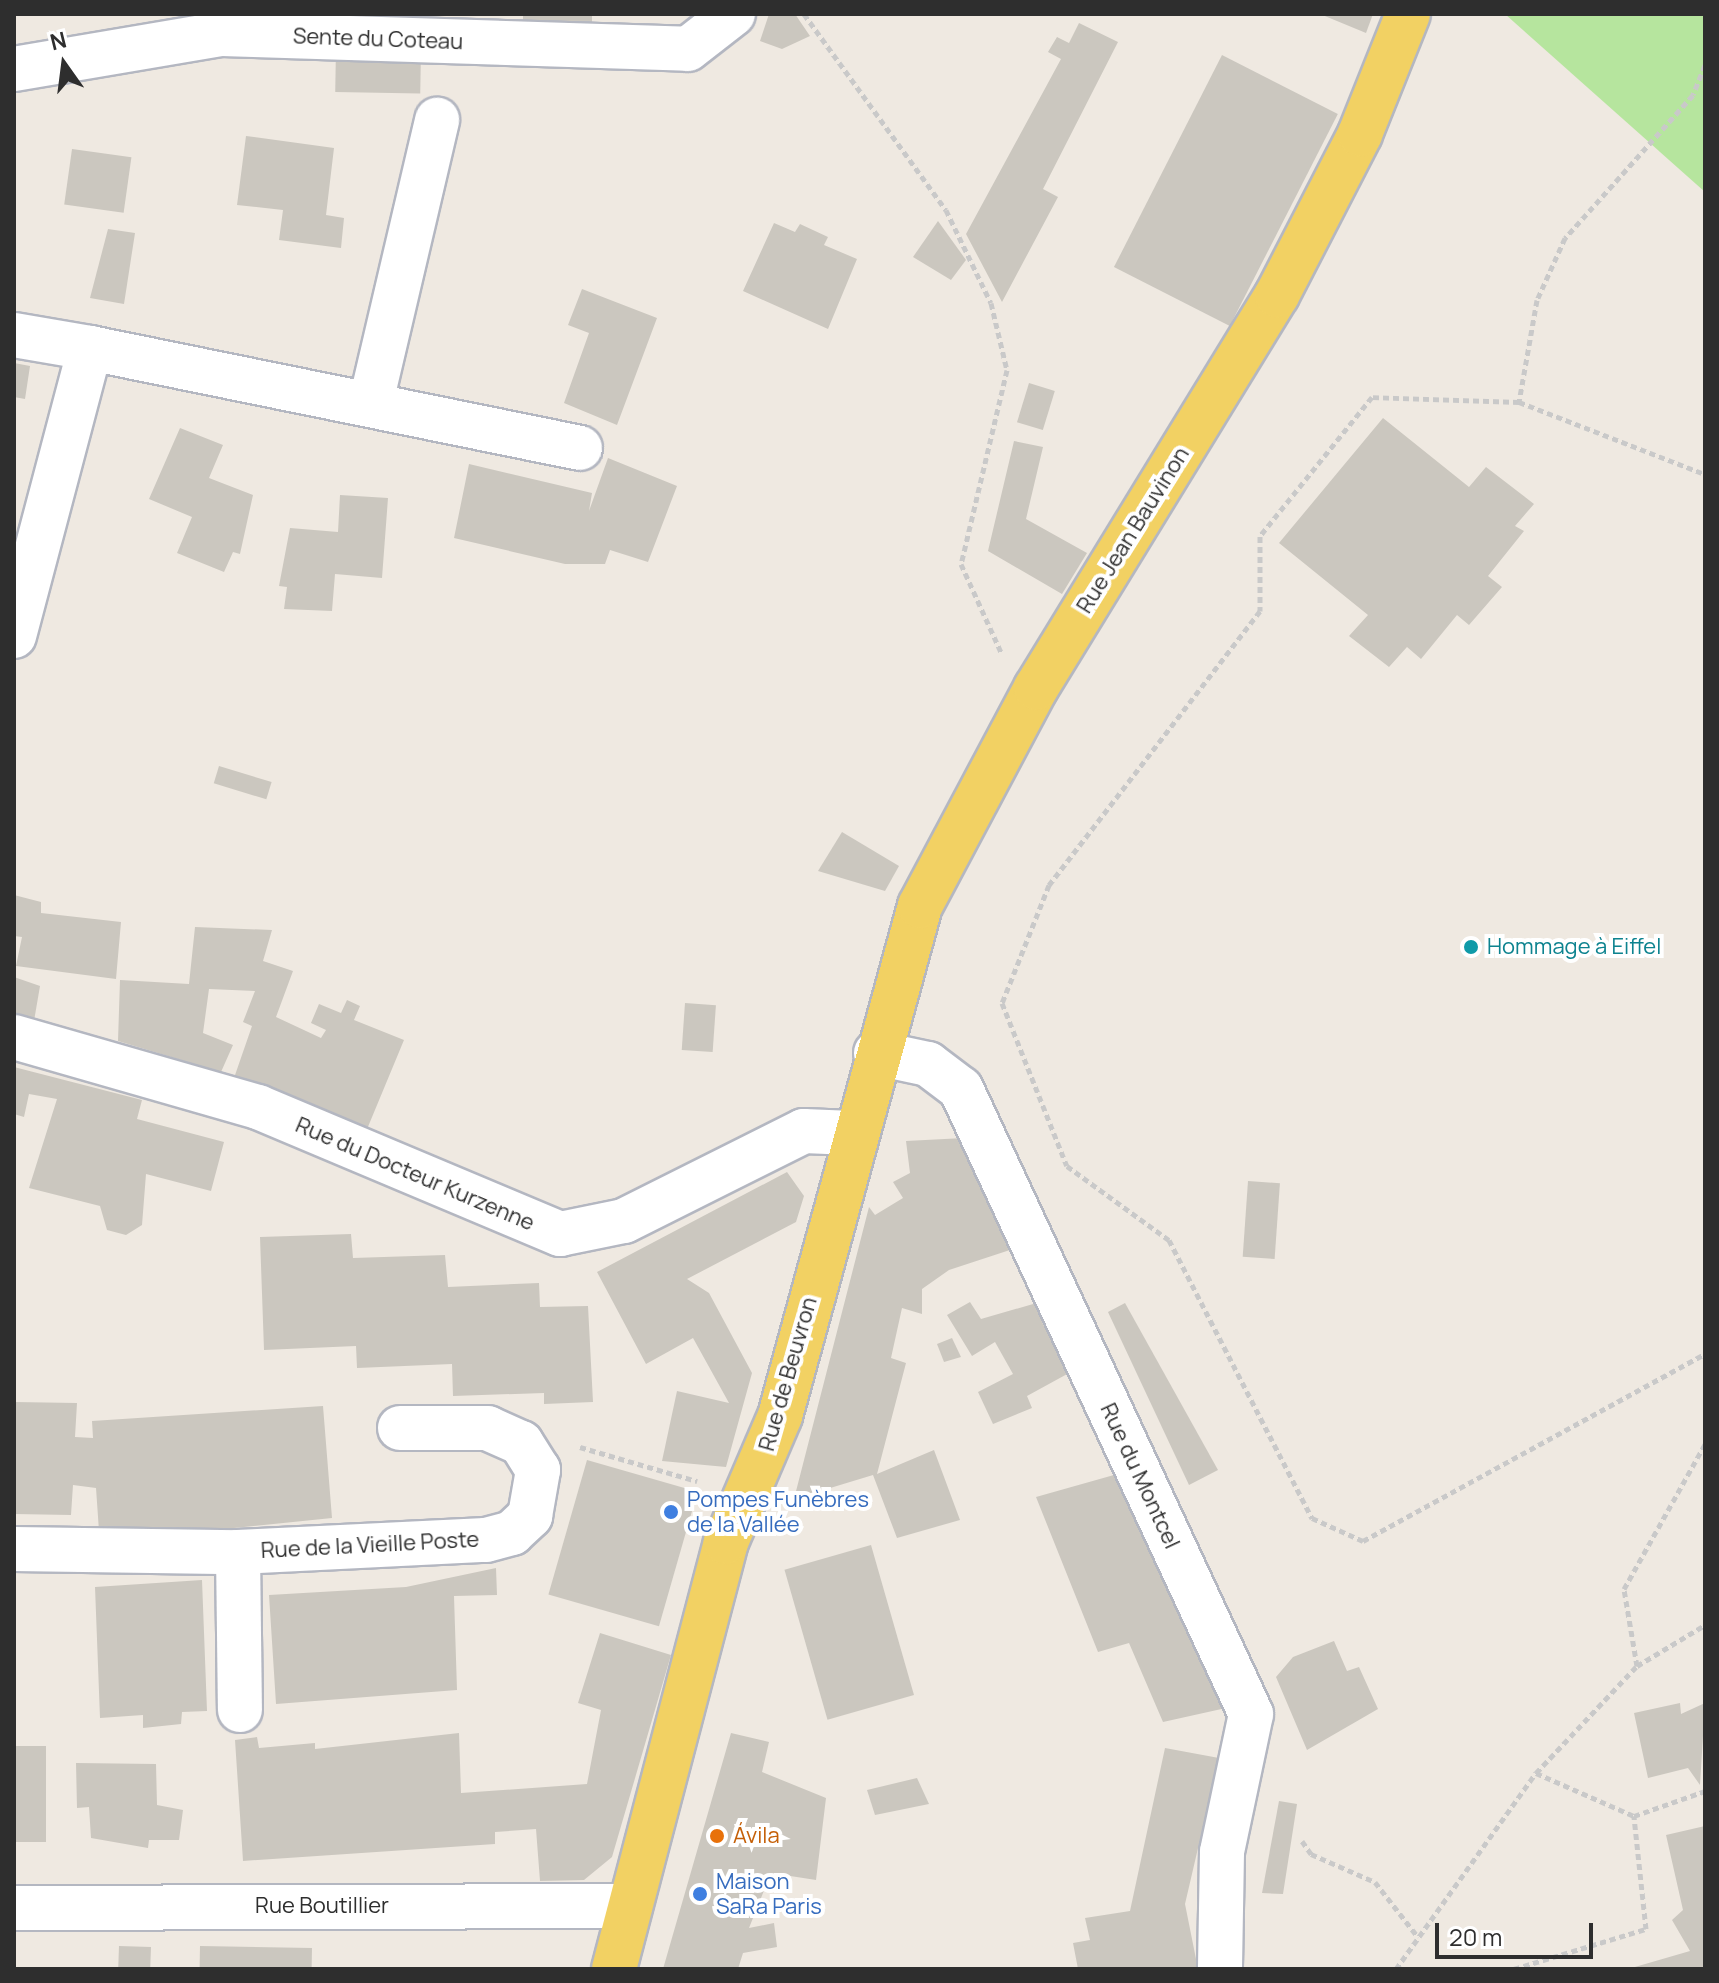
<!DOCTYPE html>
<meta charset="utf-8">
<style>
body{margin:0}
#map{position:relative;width:1719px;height:1983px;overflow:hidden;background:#efe9e1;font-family:Manrope,sans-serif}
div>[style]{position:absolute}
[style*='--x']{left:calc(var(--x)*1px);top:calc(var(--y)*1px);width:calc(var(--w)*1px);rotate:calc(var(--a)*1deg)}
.green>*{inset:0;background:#b6e59e}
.building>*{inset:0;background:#cbc7bf;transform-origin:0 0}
.path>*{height:5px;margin-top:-2.5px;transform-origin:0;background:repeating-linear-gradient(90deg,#c9c9c9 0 6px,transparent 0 10px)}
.roads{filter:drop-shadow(2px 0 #b4b7c1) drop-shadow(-2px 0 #b4b7c1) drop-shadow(0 2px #b4b7c1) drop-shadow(0 -2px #b4b7c1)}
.minor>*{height:44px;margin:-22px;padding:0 22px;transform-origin:22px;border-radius:22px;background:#fff}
.major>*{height:44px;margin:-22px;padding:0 22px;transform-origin:22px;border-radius:22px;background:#f2d163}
.dots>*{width:22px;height:22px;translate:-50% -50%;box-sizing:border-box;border:4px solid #fff;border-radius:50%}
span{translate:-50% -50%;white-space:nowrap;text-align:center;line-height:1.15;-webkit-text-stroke:8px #fff;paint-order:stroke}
.street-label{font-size:22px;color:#2e2e2e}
.culture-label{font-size:22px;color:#0d838f}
.left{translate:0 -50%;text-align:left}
.shop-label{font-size:22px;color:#366cbe}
.food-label{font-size:22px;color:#c56008}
.frame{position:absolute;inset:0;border:16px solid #2e2e2e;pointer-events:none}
.north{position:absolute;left:24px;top:24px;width:80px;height:80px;-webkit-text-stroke:6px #fff;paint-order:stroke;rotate:346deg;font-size:22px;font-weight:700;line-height:32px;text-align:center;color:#2e2e2e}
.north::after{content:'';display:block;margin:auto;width:28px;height:36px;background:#2e2e2e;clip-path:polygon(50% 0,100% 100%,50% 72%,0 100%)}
.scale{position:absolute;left:1435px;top:1923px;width:158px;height:36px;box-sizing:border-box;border:4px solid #2e2e2e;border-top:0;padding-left:10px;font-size:24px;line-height:28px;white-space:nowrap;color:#2e2e2e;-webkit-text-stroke:6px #fff;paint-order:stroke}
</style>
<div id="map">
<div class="green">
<div style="clip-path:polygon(1505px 14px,1705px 14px,1705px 192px)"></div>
</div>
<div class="building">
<div style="left:523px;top:14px;width:69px;height:16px"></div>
<div style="clip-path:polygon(769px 14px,795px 14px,810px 36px,782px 49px,760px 41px)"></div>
<div style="clip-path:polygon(1320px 14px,1373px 14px,1366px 33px)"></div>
<div style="clip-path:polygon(1079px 23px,1118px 42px,1043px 189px,1058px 197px,1002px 302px,966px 234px,1061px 59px,1048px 52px,1057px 37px,1069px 43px)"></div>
<div style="left:336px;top:48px;width:85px;height:44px;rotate:1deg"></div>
<div style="left:1222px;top:55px;width:130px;height:238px;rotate:27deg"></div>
<div style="clip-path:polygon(246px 136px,334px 148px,326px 215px,344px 218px,341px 248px,279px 240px,283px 210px,237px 205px)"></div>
<div style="left:72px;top:149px;width:60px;height:56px;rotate:8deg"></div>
<div style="clip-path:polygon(938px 221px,966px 260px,951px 280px,913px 257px)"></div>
<div style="clip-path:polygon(774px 223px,795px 232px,800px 224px,828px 237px,824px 245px,857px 259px,828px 329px,743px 291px)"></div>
<div style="clip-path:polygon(108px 229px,135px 233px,124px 304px,90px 298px)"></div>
<div style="clip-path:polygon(582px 289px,657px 318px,617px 425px,564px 403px,589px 333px,568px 325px)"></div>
<div style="clip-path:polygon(14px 363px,30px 366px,25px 399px,14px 397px)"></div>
<div style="left:1029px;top:383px;width:27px;height:41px;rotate:17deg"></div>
<div style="clip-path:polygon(1383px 418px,1469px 487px,1486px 467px,1534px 504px,1515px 526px,1524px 531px,1488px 576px,1502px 587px,1469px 625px,1457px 615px,1421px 659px,1407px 647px,1389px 667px,1349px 636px,1368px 615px,1279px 543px)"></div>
<div style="clip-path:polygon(180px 428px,223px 445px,209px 478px,253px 495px,240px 554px,233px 552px,224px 572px,177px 553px,192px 517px,149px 499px)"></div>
<div style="clip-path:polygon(1014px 441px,1043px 447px,1026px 519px,1087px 553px,1062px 594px,988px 551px)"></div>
<div style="clip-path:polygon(608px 458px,677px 486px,648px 562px,610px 550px,605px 564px,565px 564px,454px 538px,469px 464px,592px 493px,589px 511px)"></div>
<div style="clip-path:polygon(340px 495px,388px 498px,382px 578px,335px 574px,332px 611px,284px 609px,287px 587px,279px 586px,290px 528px,338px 532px)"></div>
<div style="left:219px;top:766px;width:55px;height:18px;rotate:17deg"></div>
<div style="clip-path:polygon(842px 832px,899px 866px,885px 891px,818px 871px)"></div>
<div style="clip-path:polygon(14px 895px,41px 902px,41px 913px,121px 922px,116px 979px,16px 966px,22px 937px,14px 936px)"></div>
<div style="clip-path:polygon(195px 927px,272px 930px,263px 961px,293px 971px,276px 1017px,321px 1038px,326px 1030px,311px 1023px,319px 1004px,341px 1013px,347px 1000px,360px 1006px,354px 1020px,404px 1040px,365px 1134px,234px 1078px,252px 1026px,243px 1022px,255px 991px,209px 989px,203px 1033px,233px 1045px,221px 1072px,118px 1041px,120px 980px,189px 984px)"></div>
<div style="clip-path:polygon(14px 977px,40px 986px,34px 1021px,14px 1015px)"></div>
<div style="left:685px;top:1003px;width:31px;height:47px;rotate:4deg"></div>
<div style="clip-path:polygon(14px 1067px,142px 1100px,137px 1119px,224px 1142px,211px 1191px,146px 1174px,142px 1225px,126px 1235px,107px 1230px,100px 1206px,29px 1188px,57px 1099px,29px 1094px,24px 1117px,14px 1114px)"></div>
<div style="clip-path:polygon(964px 1138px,1016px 1248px,949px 1270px,922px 1289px,922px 1314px,902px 1308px,891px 1358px,906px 1363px,877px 1474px,934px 1450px,960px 1520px,897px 1538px,873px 1475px,794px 1499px,869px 1207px,875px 1215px,903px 1198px,893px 1182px,910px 1173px,906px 1141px)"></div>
<div style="clip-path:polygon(787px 1172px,804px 1196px,796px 1222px,687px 1279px,709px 1293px,752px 1373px,726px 1467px,662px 1461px,677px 1391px,729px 1403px,693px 1338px,646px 1364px,597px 1272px)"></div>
<div style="left:1248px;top:1181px;width:32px;height:76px;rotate:4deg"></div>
<div style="clip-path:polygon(351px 1234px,353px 1258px,445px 1255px,448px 1287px,539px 1283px,540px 1307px,588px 1306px,593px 1402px,544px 1404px,544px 1393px,453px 1396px,452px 1364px,357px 1368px,356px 1346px,264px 1350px,260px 1237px)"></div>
<div style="clip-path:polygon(970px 1302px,981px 1319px,1040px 1302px,1042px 1322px,1069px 1373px,1027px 1396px,1032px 1408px,993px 1424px,978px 1392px,1013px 1374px,995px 1342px,972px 1356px,947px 1315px)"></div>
<div style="clip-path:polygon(1125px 1303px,1218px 1470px,1189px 1485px,1108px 1312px)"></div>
<div style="clip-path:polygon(952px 1338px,961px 1357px,944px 1362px,937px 1344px)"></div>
<div style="clip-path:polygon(14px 1402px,77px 1403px,75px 1437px,93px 1438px,92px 1421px,323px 1406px,332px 1518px,195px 1532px,99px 1531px,96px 1488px,73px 1485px,71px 1515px,14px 1514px)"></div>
<div style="left:587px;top:1460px;width:115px;height:140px;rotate:16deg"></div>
<div style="clip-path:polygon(1121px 1473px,1226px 1708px,1163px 1722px,1129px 1643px,1098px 1652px,1036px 1497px)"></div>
<div style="left:871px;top:1545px;width:156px;height:90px;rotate:74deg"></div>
<div style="clip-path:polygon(496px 1568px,497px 1595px,454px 1596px,457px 1690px,276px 1704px,269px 1595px,406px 1587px)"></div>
<div style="clip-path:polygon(202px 1580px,207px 1711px,182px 1712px,181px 1724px,143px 1728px,143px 1715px,100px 1718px,95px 1587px)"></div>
<div style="clip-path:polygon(600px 1633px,671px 1655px,612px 1857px,584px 1880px,540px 1881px,536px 1829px,495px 1832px,495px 1844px,243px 1861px,235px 1740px,257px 1737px,259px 1748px,315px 1743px,315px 1749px,459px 1733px,461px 1793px,587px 1784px,601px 1710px,578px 1703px)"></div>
<div style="clip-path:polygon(1334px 1641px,1347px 1671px,1359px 1667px,1378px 1709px,1307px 1750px,1276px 1677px,1293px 1657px)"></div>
<div style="clip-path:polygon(1680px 1703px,1681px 1714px,1705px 1703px,1700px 1785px,1688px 1768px,1648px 1778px,1634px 1713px)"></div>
<div style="clip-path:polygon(731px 1733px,769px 1742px,762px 1772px,826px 1798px,816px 1880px,771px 1873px,749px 1928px,774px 1923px,777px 1947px,743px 1953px,738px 1969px,663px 1969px)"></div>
<div style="left:14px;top:1746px;width:32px;height:96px"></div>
<div style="clip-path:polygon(1165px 1748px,1219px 1758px,1185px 1904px,1198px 1969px,1078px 1969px,1073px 1943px,1090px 1940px,1085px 1918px,1130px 1911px)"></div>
<div style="clip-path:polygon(76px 1763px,156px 1764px,157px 1805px,183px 1810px,179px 1840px,149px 1840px,148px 1848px,91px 1838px,89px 1807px,77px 1808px)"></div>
<div style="clip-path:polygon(917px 1778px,929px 1804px,875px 1815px,867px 1790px)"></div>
<div style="clip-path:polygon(1279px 1801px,1297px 1804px,1283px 1894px,1262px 1893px)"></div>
<div style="clip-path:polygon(1705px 1826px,1705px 1969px,1628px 1969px,1690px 1951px,1672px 1920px,1683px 1910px,1666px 1835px)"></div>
<div style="left:119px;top:1946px;width:32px;height:23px;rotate:2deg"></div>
<div style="left:200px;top:1946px;width:112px;height:23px;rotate:1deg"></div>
</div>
<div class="path">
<div style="--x:804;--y:14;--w:242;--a:54.1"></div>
<div style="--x:946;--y:210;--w:103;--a:64.2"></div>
<div style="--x:991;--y:303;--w:69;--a:76.6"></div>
<div style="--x:1007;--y:370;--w:199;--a:103.3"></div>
<div style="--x:961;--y:564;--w:97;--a:65.6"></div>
<div style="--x:1705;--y:65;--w:32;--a:112"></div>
<div style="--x:1693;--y:95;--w:192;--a:131.8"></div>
<div style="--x:1565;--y:238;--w:68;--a:114.3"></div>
<div style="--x:1537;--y:300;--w:104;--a:100"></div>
<div style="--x:1519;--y:402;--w:147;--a:-178.1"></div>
<div style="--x:1372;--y:397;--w:179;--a:128.9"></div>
<div style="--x:1260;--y:536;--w:75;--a:90"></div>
<div style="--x:1260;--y:611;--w:346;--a:127.6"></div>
<div style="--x:1049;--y:885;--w:127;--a:111.7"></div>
<div style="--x:1002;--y:1003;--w:175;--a:68.3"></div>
<div style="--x:1067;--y:1166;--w:126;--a:36"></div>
<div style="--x:1169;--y:1240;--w:313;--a:62.8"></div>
<div style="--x:1312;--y:1518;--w:56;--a:24.3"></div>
<div style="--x:1363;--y:1541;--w:390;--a:-28.7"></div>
<div style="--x:1519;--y:402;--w:199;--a:21.2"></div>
<div style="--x:580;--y:1447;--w:122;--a:16.2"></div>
<div style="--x:1637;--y:1666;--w:78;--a:-99.6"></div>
<div style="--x:1624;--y:1589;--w:166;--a:-60.8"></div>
<div style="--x:1536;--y:1773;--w:107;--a:23.7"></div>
<div style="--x:1634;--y:1816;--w:75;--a:-19.4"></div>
<div style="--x:1302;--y:1841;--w:16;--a:55"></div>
<div style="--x:1311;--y:1854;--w:70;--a:23.6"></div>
<div style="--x:1375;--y:1882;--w:70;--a:52"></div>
<div style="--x:1396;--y:1969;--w:241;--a:-54.5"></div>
<div style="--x:1536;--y:1773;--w:147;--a:-46.7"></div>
<div style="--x:1637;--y:1666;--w:79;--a:-31.1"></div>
<div style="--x:1514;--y:1969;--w:138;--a:-16.9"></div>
<div style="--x:1646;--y:1929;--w:114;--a:-96.1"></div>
</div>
<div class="roads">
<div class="minor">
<div style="--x:14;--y:69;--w:211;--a:-9.6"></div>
<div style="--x:222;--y:34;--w:466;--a:1.8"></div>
<div style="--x:688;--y:49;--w:57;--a:-37.9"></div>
<div style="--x:14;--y:335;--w:77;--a:9.7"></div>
<div style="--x:371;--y:402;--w:290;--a:-76.8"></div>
<div style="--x:14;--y:636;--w:298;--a:-75.2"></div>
<div style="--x:90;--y:348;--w:500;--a:11.53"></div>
<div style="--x:14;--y:1037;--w:254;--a:16"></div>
<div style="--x:258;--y:1107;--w:328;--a:22.8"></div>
<div style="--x:560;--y:1234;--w:65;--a:-11.5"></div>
<div style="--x:624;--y:1221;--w:201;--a:-26.6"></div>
<div style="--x:804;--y:1131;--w:48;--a:2.4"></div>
<div style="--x:876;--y:1053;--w:53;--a:11.9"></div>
<div style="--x:928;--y:1064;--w:41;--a:37.1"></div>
<div style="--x:961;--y:1089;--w:689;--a:65.11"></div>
<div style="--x:1251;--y:1714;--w:141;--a:101.9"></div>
<div style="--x:1222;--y:1852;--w:117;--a:91"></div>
<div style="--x:14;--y:1549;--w:224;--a:0.8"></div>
<div style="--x:238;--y:1552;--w:248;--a:-2.8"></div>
<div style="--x:486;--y:1540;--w:27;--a:-15"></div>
<div style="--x:512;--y:1533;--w:25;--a:-43"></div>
<div style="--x:530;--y:1516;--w:47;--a:-80.1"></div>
<div style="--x:538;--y:1470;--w:32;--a:-122"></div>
<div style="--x:521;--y:1443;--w:36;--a:-156"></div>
<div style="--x:488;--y:1428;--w:88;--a:180"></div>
<div style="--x:238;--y:1552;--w:158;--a:89.3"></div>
<div style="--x:14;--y:1908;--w:616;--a:-0.19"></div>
</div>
<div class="major">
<div style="--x:614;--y:1969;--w:441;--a:-75.3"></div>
<div style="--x:726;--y:1542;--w:137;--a:-66.8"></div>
<div style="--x:780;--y:1416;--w:529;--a:-74.65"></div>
<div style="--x:920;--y:906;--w:247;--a:-62"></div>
<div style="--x:1036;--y:688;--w:461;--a:-58.5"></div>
<div style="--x:1277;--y:295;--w:181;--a:-62.7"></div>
<div style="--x:1360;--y:134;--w:129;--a:-68.2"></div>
</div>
</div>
<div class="dots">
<div style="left:1471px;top:947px;background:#0f9aa8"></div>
<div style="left:671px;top:1512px;background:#3f7fe0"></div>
<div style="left:717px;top:1836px;background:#e8710a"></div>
<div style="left:700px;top:1894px;background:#3f7fe0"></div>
</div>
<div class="street-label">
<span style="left:378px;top:39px;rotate:2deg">Sente du Coteau</span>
<span style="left:1133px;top:530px;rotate:-58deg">Rue Jean Bauvinon</span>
<span style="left:415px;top:1174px;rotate:23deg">Rue du Docteur Kurzenne</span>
<span style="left:788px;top:1374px;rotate:-74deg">Rue de Beuvron</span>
<span style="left:1140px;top:1476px;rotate:65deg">Rue du Montcel</span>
<span style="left:370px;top:1545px;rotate:-3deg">Rue de la Vieille Poste</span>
<span style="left:322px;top:1906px">Rue Boutillier</span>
</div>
<div class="culture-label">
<span class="left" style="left:1487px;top:947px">Hommage à Eiffel</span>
</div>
<div class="shop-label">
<span class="left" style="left:687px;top:1512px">Pompes Funèbres<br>de la Vallée</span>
<span class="left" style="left:716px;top:1894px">Maison<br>SaRa Paris</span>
</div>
<div class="food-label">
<span class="left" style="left:733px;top:1836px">Ávila</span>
</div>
<div class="frame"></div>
<div class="north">N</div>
<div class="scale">20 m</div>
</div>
